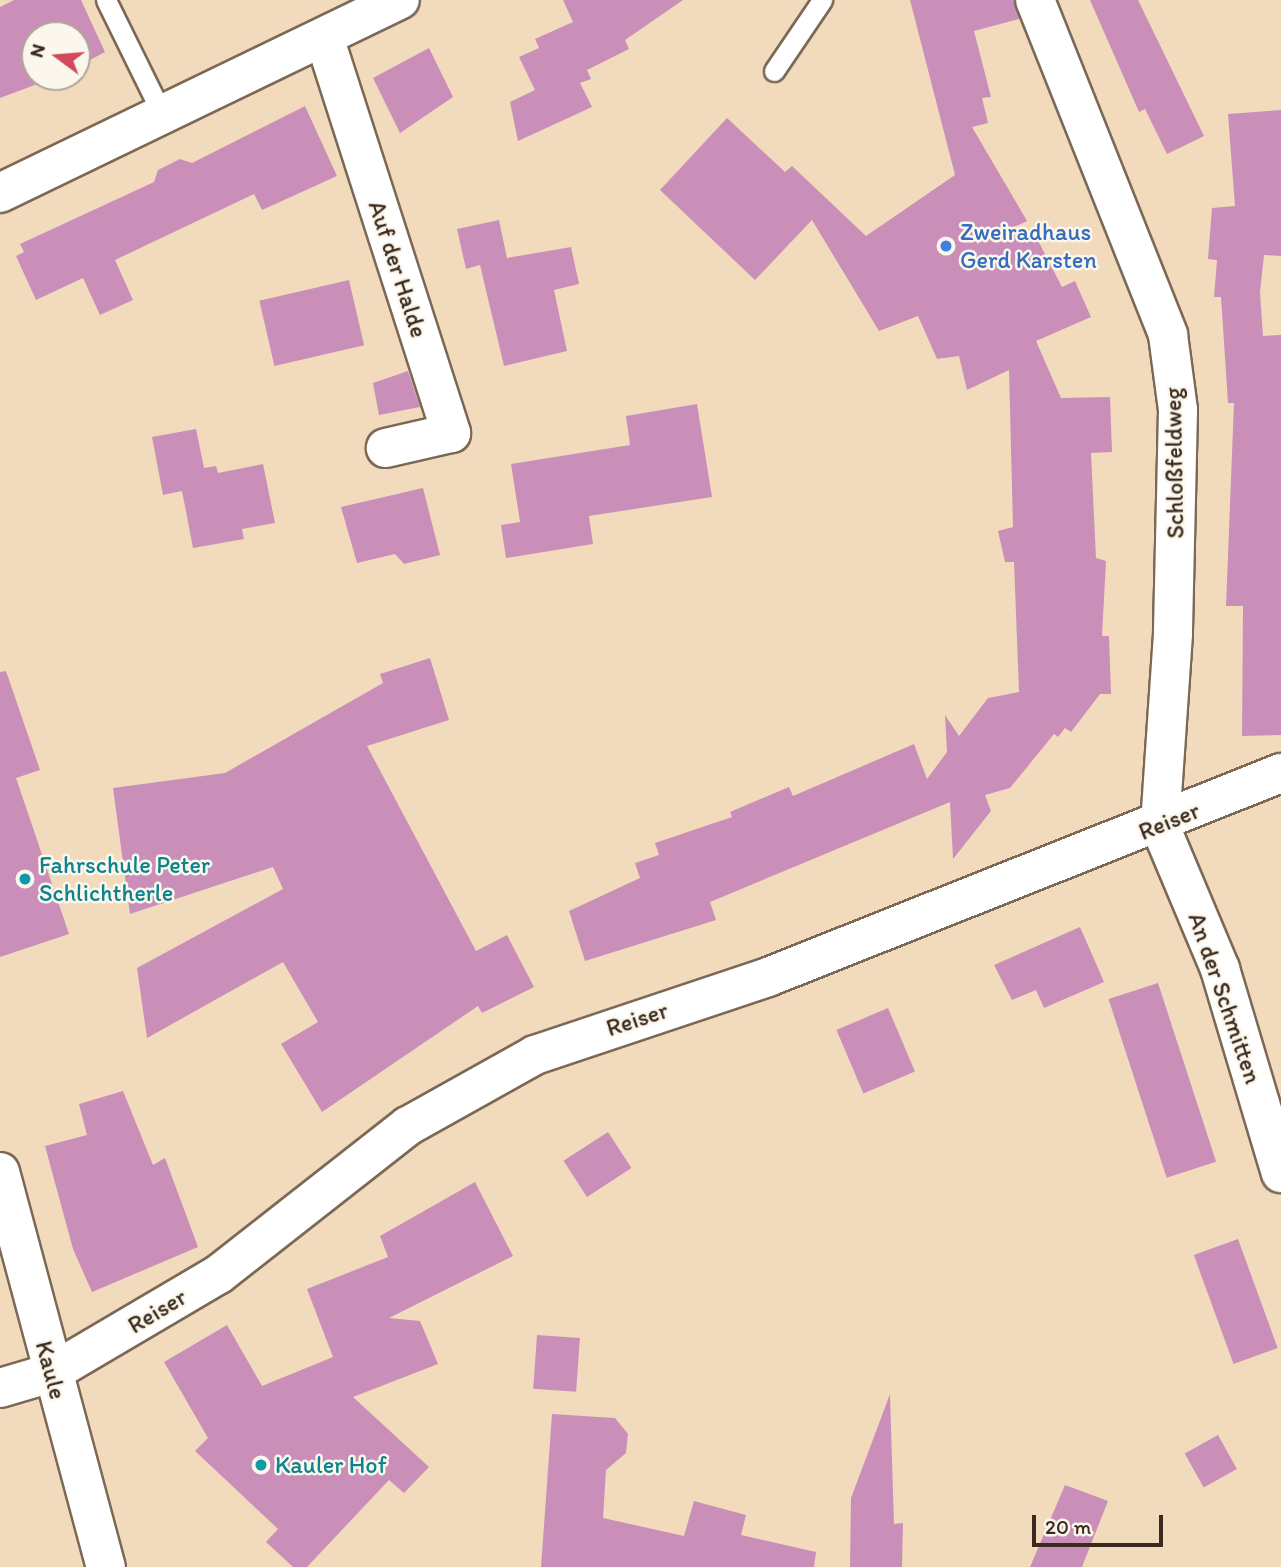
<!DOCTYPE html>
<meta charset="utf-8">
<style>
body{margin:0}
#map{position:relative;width:1281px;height:1567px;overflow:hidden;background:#f1dbbc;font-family:Itim,sans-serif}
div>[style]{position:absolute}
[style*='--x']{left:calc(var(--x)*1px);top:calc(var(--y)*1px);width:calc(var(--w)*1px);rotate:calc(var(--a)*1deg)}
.building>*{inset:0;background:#ca8fb9;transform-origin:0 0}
.roads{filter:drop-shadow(2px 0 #7b6855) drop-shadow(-2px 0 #7b6855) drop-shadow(0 2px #7b6855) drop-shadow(0 -2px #7b6855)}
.service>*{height:19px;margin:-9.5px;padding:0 9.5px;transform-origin:9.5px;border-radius:9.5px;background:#fff}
.minor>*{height:38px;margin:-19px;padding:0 19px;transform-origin:19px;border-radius:19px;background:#fff}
.dots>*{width:19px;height:19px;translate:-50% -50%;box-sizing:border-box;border:4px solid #fbf7ec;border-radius:50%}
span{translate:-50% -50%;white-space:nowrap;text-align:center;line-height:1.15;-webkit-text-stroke:5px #fbf7ec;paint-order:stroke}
.shop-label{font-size:24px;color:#366cbe}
.left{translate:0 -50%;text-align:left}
.street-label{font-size:24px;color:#3b2a1e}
.culture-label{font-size:24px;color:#0d838f}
.north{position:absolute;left:21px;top:21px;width:70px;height:70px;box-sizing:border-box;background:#fbf7ec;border:2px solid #aea59a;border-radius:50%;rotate:286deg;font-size:19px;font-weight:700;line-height:28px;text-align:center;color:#3b2a1e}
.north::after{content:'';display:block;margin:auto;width:24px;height:32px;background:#d1495b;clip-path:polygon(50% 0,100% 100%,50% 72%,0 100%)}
.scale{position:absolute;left:1032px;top:1515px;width:131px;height:32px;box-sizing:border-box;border:4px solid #3b2a1e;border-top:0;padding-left:9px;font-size:21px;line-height:24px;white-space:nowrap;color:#3b2a1e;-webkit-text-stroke:5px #fbf7ec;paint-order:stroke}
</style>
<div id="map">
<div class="building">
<div style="clip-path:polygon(14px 0,81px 0,105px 52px,77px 67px,77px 35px,35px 35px,35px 77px,56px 77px,0 98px,0 7px)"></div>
<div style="clip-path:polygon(563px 0,683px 0,625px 40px,629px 49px,587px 70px,591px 79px,580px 83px,592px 107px,518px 141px,510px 102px,535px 90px,519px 57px,539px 48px,535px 39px,573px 22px)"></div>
<div style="clip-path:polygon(910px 0,1014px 0,1019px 19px,974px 31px,991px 97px,982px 98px,988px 123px,972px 127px,1027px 221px,1004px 232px,1032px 229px,1062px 287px,1075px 281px,1091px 317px,1036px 341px,1061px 398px,1110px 397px,1112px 452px,1091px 453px,1096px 558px,1106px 561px,1102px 636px,1109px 636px,1111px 694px,1100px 694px,1071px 732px,1065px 728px,1058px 737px,1054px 734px,1010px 788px,985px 795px,991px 811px,953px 859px,950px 802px,710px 902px,716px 920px,585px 961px,569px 911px,640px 878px,635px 863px,659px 855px,655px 843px,732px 817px,730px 812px,789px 787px,793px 796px,914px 744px,927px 779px,947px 752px,945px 715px,959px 736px,988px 698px,1019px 692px,1014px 562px,1005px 562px,998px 531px,1013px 527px,1009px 370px,967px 390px,959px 356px,937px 359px,918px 316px,879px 331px,812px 220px,755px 280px,660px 190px,727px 118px,785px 172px,792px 166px,866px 236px,955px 175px)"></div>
<div style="clip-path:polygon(1090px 0,1138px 0,1204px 136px,1167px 154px,1145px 109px,1139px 112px)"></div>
<div style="clip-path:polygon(429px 48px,453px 97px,400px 133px,373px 78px)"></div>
<div style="clip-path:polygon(305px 106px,337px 176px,262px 210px,254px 194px,115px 260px,133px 300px,100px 315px,83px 278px,36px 300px,16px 256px,24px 252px,20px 244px,154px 182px,158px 170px,180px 159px,192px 163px)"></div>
<div style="clip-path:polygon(1281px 110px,1281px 256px,1264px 255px,1260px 292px,1263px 336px,1281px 335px,1281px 735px,1242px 736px,1243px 606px,1226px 606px,1234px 403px,1228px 403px,1221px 297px,1214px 297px,1217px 260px,1208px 259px,1212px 208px,1235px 206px,1228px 114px)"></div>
<div style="clip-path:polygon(499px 220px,507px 258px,571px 247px,579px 284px,554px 290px,567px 351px,504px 366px,480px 265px,466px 269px,457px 229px)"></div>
<div style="left:349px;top:280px;width:67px;height:92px;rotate:77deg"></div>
<div style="clip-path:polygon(408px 371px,420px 407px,379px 415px,373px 383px)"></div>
<div style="clip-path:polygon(697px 404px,712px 497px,589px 516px,593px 544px,506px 558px,501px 525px,520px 522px,511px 464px,630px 445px,626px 416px)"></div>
<div style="clip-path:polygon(196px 429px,204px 468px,216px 466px,218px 473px,263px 464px,275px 523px,242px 529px,244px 539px,193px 548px,182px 491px,163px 495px,152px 437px)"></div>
<div style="clip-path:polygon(423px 488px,440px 555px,404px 564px,395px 554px,357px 563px,341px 507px)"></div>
<div style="clip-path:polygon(430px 658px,449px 720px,367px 746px,476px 951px,507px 935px,534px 987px,482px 1013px,478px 1006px,322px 1112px,281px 1044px,318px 1022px,283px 962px,147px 1038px,137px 968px,283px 889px,273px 867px,130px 914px,113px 788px,225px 773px,383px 683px,380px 674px)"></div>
<div style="clip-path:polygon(6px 671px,40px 770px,16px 778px,69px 934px,0 957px,0 672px)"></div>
<div style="clip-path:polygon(1080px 927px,1104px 982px,1044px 1008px,1036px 990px,1012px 1000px,994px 965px)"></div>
<div style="left:1158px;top:983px;width:188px;height:52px;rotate:72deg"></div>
<div style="left:888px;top:1008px;width:69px;height:56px;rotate:67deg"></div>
<div style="clip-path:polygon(123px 1091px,153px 1165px,165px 1158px,198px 1247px,92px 1292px,73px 1249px,45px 1146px,87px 1135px,79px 1104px)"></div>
<div style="left:608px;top:1132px;width:43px;height:53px;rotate:57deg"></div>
<div style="clip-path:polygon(475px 1182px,513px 1256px,389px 1318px,420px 1321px,438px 1364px,353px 1397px,429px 1467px,404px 1493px,389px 1480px,307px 1567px,293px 1567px,266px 1542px,278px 1529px,195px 1451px,208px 1438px,164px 1362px,227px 1325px,262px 1386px,333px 1357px,307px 1289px,388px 1257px,380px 1236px)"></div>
<div style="left:1238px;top:1239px;width:116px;height:47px;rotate:70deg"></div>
<div style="left:537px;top:1335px;width:43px;height:54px;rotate:4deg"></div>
<div style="clip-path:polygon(890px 1394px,894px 1524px,903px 1523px,902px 1567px,850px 1567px,851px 1498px)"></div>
<div style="clip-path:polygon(552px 1414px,615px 1418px,628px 1434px,626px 1453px,606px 1470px,603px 1518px,684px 1536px,694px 1501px,746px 1515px,741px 1535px,816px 1552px,814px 1567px,541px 1567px)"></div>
<div style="left:1218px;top:1435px;width:39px;height:38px;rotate:61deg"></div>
<div style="clip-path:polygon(1065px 1485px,1108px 1501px,1082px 1567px,1030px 1567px)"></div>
</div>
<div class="roads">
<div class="service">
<div style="--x:106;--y:0;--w:129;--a:63.8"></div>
<div style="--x:774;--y:71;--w:86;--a:-55.9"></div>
</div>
<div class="minor">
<div style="--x:1035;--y:0;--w:360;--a:68.3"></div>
<div style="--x:1168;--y:335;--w:76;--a:82.4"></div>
<div style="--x:1178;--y:410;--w:224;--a:91.3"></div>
<div style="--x:1173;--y:634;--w:192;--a:93.9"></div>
<div style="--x:1160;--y:826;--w:155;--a:67.2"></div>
<div style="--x:1220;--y:969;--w:213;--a:73.4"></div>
<div style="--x:325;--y:40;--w:413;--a:72.2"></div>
<div style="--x:451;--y:433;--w:67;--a:167"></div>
<div style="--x:0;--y:193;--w:444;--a:-25.8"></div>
<div style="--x:0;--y:1172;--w:409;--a:75"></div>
<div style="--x:0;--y:1388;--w:53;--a:-16.4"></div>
<div style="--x:51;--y:1373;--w:195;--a:-30.5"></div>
<div style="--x:219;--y:1274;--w:240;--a:-38.1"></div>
<div style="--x:408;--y:1126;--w:145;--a:-29.2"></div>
<div style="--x:535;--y:1055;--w:246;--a:-18.5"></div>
<div style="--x:768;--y:977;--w:552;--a:-21.69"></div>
</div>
</div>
<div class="dots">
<div style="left:946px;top:246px;background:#3f7fe0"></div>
<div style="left:25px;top:879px;background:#0f9aa8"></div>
<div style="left:261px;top:1465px;background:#0f9aa8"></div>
</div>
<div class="shop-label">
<span class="left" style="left:960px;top:246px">Zweiradhaus<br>Gerd Karsten</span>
</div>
<div class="street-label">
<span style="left:398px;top:269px;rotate:72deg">Auf der Halde</span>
<span style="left:1174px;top:463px;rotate:-91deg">Schloßfeldweg</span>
<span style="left:1169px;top:821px;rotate:-22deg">Reiser</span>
<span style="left:1225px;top:998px;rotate:71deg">An der Schmitten</span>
<span style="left:637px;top:1019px;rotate:-18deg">Reiser</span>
<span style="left:157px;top:1311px;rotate:-31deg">Reiser</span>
<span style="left:51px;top:1370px;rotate:75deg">Kaule</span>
</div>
<div class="culture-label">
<span class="left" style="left:39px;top:879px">Fahrschule Peter<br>Schlichtherle</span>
<span class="left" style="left:275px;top:1465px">Kauler Hof</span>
</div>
<div class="north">N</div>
<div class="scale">20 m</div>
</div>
